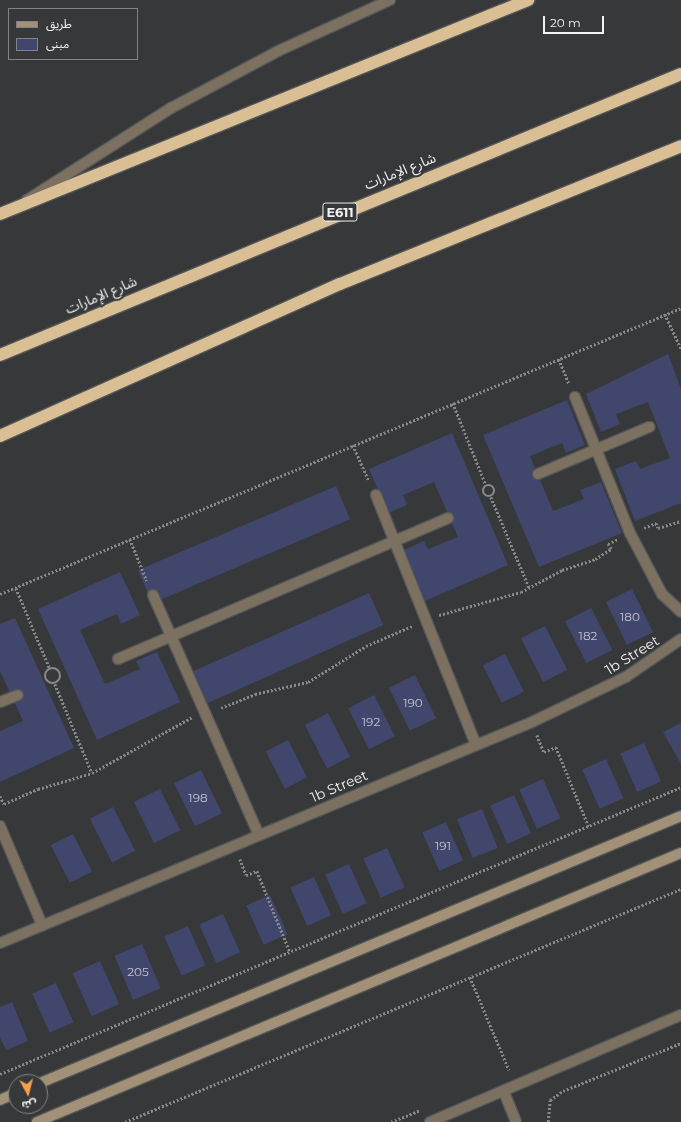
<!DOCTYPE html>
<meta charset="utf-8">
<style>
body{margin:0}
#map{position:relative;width:681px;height:1122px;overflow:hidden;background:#37383a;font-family:Montserrat,"Noto Sans Arabic",sans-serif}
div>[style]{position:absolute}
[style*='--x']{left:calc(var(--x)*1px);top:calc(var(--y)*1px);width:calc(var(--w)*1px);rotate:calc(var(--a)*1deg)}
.building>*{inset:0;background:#41466c;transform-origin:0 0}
.path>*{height:2.5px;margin-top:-1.25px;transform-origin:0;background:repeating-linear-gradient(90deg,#88898b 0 2px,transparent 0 4px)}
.path>.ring{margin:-1.25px;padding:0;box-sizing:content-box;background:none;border:2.5px solid #88898b;border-radius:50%}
.roads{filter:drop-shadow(1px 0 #555657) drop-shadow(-1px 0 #555657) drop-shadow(0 1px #555657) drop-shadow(0 -1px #555657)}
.lane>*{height:10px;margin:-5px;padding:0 5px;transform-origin:5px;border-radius:5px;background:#7c7160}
.street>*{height:10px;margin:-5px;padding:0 5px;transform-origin:5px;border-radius:5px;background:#7c7160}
.secondary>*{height:10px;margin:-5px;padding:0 5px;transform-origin:5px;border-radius:5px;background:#a29176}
.highway>*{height:12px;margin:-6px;padding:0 6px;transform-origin:6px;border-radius:6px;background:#dabf95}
span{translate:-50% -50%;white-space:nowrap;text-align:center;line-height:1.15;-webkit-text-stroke:4px #37383a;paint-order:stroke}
.number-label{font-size:12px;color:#c4c6d0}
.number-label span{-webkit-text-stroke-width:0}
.shield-label span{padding:1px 3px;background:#37383a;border:1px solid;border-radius:3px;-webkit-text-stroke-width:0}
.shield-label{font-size:13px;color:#f0f1f2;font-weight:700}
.street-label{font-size:14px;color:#f0f1f2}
.legend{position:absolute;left:8px;top:8px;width:130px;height:52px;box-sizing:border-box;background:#37383a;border:1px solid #818284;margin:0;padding:5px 7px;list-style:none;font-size:12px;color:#f0f1f2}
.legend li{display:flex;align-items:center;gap:8px;height:20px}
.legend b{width:20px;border:1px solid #818284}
.north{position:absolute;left:8px;top:1074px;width:40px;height:40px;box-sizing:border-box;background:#37383a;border:1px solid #818284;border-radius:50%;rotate:173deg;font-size:11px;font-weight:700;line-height:16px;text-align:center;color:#f0f1f2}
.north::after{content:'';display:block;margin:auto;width:14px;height:18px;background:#f9a04d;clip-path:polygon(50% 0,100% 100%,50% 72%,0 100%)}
.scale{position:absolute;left:543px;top:16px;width:61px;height:18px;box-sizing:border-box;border:2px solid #f0f1f2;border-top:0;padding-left:5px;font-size:12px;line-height:14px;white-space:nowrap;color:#f0f1f2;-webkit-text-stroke:3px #37383a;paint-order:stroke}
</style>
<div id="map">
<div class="building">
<div style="clip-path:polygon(668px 354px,681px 389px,681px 503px,635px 521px,615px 469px,636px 461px,640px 469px,670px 458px,648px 402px,616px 414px,620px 424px,601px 432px,586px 394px)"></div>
<div style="clip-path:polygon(567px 400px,585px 445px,566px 453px,562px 443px,530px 456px,553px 511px,584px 499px,580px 490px,601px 482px,622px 533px,539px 567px,483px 435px)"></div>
<div style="clip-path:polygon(452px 433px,508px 565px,425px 601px,404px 550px,424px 541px,428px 549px,458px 537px,434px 482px,403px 495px,407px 505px,388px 513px,369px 469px)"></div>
<div style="left:336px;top:486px;width:36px;height:215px;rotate:67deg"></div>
<div style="clip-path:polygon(120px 572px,140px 615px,121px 624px,117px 614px,80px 630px,105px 684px,140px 669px,136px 661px,157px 652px,180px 702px,97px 740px,38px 609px)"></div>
<div style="left:632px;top:589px;width:48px;height:29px;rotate:64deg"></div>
<div style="left:369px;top:593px;width:35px;height:192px;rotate:66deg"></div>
<div style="left:591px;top:608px;width:47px;height:29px;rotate:63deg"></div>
<div style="clip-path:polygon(15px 618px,74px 748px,0 782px,0 731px,23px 721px,0 671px,0 624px)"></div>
<div style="left:545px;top:626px;width:49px;height:27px;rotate:63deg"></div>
<div style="left:505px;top:654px;width:42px;height:25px;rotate:63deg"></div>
<div style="left:415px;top:675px;width:48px;height:29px;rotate:64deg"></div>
<div style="left:374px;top:695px;width:46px;height:29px;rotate:63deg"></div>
<div style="left:328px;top:713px;width:49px;height:26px;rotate:63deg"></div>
<div style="clip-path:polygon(681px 723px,681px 764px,663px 732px)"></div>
<div style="left:288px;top:740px;width:42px;height:25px;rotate:63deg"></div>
<div style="left:644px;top:743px;width:42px;height:26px;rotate:66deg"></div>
<div style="left:606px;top:759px;width:43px;height:26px;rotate:66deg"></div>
<div style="left:201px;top:770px;width:48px;height:30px;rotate:64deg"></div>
<div style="left:543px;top:779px;width:43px;height:26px;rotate:66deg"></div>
<div style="left:160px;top:789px;width:46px;height:29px;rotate:64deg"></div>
<div style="left:514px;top:795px;width:42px;height:26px;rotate:66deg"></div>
<div style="left:113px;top:807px;width:49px;height:26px;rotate:63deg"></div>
<div style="left:482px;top:809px;width:42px;height:27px;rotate:68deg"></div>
<div style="left:446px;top:822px;width:42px;height:26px;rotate:66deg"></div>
<div style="left:73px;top:834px;width:42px;height:25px;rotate:63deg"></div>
<div style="left:387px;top:848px;width:43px;height:26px;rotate:66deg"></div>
<div style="left:349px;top:864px;width:43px;height:26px;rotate:66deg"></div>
<div style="left:314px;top:877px;width:42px;height:26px;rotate:66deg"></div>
<div style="left:270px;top:895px;width:43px;height:26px;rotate:66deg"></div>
<div style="left:223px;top:914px;width:42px;height:26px;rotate:66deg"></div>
<div style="left:188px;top:926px;width:43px;height:26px;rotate:66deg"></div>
<div style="left:142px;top:944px;width:48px;height:30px;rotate:67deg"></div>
<div style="left:100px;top:961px;width:47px;height:30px;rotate:66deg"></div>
<div style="left:56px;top:983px;width:43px;height:26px;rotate:66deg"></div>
<div style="clip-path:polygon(12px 1002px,28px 1041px,6px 1050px,0 1037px,0 1007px)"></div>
</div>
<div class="path">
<div style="--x:665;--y:314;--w:38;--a:65"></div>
<div style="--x:559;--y:359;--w:27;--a:68"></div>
<div style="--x:453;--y:403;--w:88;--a:68.1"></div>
<div style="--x:353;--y:445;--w:39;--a:66"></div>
<div class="ring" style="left:483px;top:485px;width:9.5px;height:9.5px"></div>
<div style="--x:491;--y:497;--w:98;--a:67.1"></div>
<div style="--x:644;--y:528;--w:13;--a:-23"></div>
<div style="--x:656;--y:523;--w:5;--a:68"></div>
<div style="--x:658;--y:528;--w:24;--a:-17"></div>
<div style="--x:130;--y:539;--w:45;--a:68"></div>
<div style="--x:16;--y:588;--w:88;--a:67.2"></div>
<div style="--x:0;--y:594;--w:739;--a:-22.78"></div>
<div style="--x:439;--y:615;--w:85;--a:-15.7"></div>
<div style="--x:521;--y:592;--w:47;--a:-28.2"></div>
<div style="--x:562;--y:570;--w:35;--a:-18"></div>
<div style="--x:595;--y:559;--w:19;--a:-32"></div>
<div style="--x:611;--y:549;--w:6;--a:-121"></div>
<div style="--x:608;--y:544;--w:11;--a:-27"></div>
<div class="ring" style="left:45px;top:668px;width:13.5px;height:13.5px"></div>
<div style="--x:55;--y:684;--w:96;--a:67.4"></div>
<div style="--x:221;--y:708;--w:37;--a:-22"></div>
<div style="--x:255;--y:694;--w:54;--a:-12.8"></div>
<div style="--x:308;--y:682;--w:68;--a:-31.8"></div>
<div style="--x:366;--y:646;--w:50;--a:-23.5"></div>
<div style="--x:537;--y:735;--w:18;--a:68"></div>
<div style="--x:544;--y:752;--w:13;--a:-23"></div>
<div style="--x:556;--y:747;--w:87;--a:67.6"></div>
<div style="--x:0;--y:796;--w:9;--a:63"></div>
<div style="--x:4;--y:804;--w:37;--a:-24"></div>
<div style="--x:38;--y:789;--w:56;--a:-16.5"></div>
<div style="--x:92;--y:773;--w:115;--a:-29.2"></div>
<div style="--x:240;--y:859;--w:17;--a:69"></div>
<div style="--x:246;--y:875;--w:12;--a:-20"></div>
<div style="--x:257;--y:871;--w:87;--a:67.8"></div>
<div style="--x:470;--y:977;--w:101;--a:67.2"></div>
<div style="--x:0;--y:1074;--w:739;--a:-22.85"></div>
<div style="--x:125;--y:1122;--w:603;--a:-22.74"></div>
<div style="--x:391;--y:1122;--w:31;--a:-22"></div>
<div style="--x:548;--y:1122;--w:22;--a:-85"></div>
<div style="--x:550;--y:1100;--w:16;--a:-35"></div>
<div style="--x:563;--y:1091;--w:127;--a:-22.1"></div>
</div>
<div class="roads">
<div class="lane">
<div style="--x:27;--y:200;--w:171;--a:-32.6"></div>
<div style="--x:171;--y:108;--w:121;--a:-28"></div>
<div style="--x:278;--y:51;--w:123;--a:-24.5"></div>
<div style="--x:575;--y:397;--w:147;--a:68"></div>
<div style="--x:630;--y:533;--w:69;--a:62.3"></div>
<div style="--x:662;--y:594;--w:26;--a:43"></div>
<div style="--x:538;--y:474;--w:121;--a:-22.9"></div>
<div style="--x:376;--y:495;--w:269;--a:68.2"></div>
<div style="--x:153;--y:595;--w:262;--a:66.2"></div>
<div style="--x:118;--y:659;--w:359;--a:-23.1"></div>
<div style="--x:0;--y:702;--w:19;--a:-21"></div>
<div style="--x:0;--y:826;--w:108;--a:67"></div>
</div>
<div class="street">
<div style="--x:0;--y:943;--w:576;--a:-22.56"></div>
<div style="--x:532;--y:722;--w:104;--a:-25.6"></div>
<div style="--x:626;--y:677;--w:67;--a:-34.6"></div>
<div style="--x:504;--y:1092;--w:32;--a:68"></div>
<div style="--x:430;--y:1122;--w:273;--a:-23.1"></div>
</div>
<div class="secondary">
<div style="--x:40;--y:1083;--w:694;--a:-22.61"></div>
<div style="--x:0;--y:1100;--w:17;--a:-24"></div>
<div style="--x:37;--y:1122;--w:698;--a:-22.67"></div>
</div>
<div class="highway">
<div style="--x:0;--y:214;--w:570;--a:-22.06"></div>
<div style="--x:0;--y:355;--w:737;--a:-22.42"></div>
<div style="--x:0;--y:436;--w:372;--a:-24.1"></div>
<div style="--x:340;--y:284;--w:368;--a:-22"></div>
</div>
</div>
<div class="number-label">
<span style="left:630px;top:617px">180</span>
<span style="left:588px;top:636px">182</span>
<span style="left:413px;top:703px">190</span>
<span style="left:371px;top:722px">192</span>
<span style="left:198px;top:798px">198</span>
<span style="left:443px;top:846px">191</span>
<span style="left:138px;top:972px">205</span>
</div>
<div class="shield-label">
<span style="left:340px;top:212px">E611</span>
</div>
<div class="street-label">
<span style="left:400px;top:171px;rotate:-22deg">شارع الإمارات</span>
<span style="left:101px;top:295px;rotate:-23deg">شارع الإمارات</span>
<span style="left:632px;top:655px;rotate:-32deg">1b Street</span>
<span style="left:339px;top:786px;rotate:-23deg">1b Street</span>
</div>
<ul class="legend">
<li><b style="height:5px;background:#a29176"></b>طريق</li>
<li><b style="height:11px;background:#41466c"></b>مبنى</li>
</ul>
<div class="north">ش</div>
<div class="scale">20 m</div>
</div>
